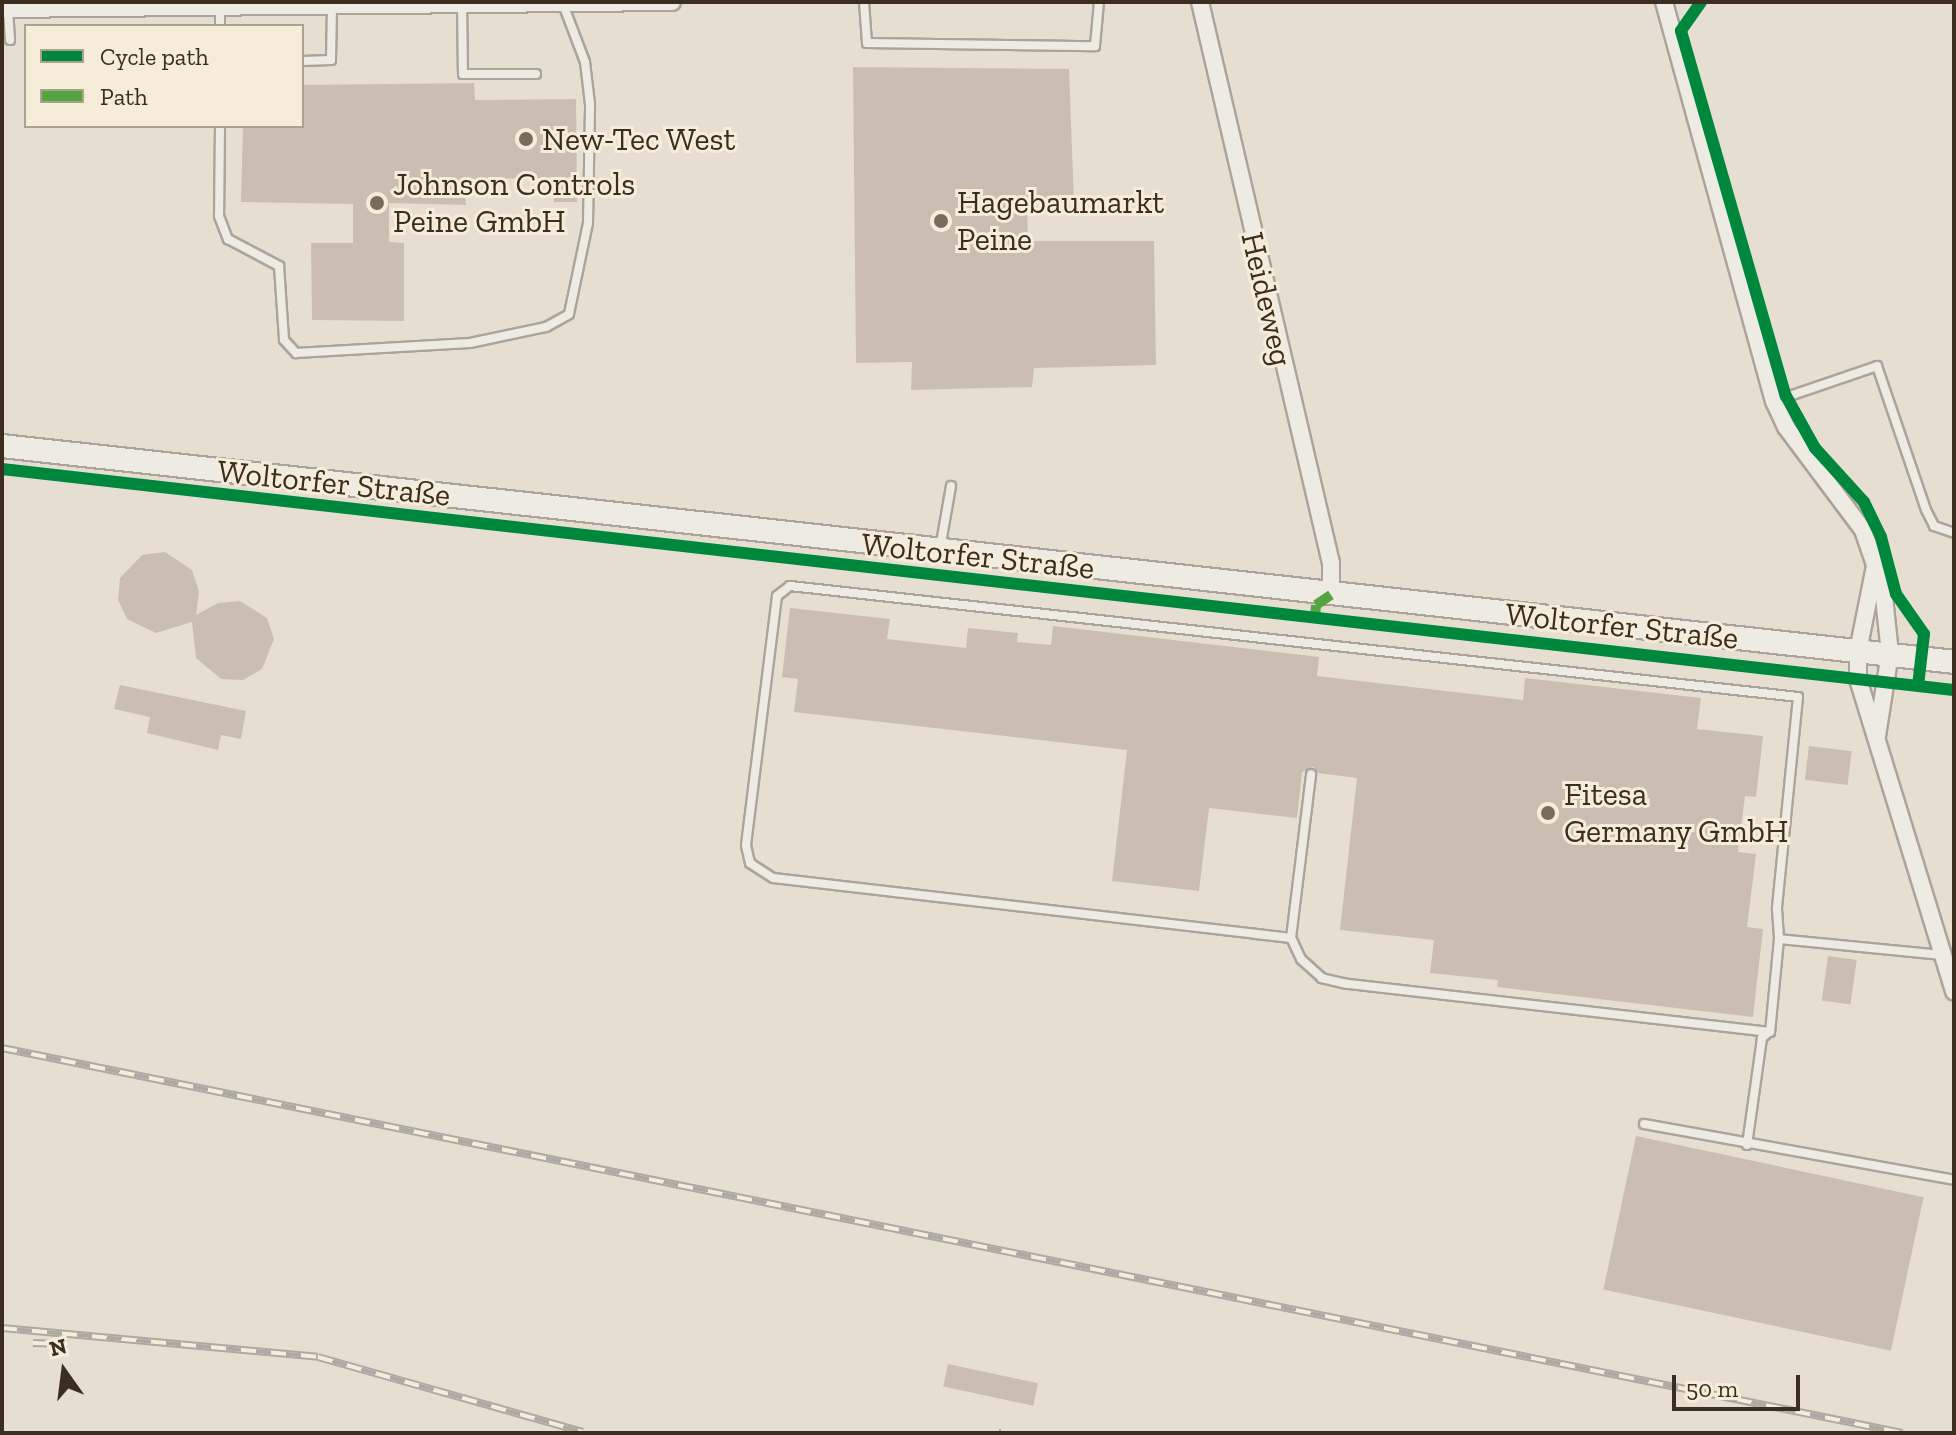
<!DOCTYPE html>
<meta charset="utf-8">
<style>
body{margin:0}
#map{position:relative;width:1956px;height:1435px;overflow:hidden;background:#e6dfd1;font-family:"Zilla Slab",serif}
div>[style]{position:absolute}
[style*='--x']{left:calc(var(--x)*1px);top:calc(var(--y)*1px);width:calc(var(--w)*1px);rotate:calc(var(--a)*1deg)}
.building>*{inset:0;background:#cabeb2;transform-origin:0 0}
.roads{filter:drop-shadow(2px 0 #aca49a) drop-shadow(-2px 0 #aca49a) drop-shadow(0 2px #aca49a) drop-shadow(0 -2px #aca49a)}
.lane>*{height:8px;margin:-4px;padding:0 4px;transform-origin:4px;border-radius:4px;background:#eeebe3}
.street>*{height:16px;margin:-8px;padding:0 8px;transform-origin:8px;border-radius:8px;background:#eeebe3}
.secondary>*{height:22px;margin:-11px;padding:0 11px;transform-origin:11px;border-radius:11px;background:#eeebe3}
.rail>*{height:8px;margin-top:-4px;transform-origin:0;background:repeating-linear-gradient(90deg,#f6edd9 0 15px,#aea9a3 0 30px);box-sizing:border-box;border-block:2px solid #aea9a3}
.quiet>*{height:10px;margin-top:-5px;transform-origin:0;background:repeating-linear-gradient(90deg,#54a441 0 20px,transparent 0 30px)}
.cycleway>*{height:12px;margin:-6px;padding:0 6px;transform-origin:6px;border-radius:6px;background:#00873e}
.dots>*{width:22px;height:22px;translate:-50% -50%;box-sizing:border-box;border:4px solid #f6edd9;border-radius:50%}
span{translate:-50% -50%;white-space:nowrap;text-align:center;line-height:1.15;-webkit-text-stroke:6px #f6edd9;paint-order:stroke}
.poi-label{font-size:32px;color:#3c2d21}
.left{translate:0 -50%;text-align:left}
.street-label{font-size:32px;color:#3c2d21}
.frame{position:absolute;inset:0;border:4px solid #3c2d21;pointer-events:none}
.legend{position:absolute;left:24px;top:24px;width:280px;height:104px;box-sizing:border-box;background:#f6edd9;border:2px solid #aca08f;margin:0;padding:10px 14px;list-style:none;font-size:24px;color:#3c2d21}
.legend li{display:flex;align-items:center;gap:16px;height:40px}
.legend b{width:40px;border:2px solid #aca08f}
.north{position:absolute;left:24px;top:1331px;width:80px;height:80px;-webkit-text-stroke:6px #f6edd9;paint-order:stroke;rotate:346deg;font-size:22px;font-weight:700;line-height:32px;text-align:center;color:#3c2d21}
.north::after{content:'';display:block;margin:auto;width:28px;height:36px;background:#3c2d21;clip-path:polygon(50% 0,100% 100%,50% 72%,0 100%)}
.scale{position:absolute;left:1672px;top:1375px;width:128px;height:36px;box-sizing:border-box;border:4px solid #3c2d21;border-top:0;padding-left:10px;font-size:24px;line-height:28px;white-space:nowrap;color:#3c2d21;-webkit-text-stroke:6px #f6edd9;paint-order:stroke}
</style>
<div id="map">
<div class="building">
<div style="clip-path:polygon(853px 67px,1069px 69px,1074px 202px,1027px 202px,1028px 241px,1154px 241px,1156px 365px,1034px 368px,1032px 387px,911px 390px,912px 362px,856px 363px)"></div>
<div style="clip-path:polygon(474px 83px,475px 100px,576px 99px,577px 202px,554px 202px,554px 178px,464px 179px,466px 205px,389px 203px,389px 242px,404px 243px,404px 321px,312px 320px,311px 243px,353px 243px,353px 204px,241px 202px,243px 126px,302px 126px,302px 85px)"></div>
<div style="clip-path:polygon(165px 552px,192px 570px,199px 591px,196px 615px,218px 603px,240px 601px,267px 618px,274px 639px,262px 669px,243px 680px,221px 679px,196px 658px,192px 622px,156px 633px,127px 619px,118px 600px,120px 578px,142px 555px)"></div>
<div style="clip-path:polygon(790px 608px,890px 619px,887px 639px,966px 648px,968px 628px,1018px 633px,1017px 642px,1051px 645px,1053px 626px,1319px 657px,1317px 676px,1523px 700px,1525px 678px,1701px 698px,1697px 729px,1763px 736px,1756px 797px,1745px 796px,1738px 852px,1756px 854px,1747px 927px,1763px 929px,1753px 1017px,1497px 987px,1498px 980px,1430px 973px,1434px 940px,1340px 930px,1357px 778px,1318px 773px,1313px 767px,1302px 772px,1297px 818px,1209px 808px,1199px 891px,1112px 881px,1127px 750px,794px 712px,798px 679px,782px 677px)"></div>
<div style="clip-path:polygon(120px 685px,246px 711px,241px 739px,221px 735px,218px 750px,147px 733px,150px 717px,114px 709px)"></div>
<div style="left:1809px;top:746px;width:43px;height:34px;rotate:7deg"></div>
<div style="left:1828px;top:956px;width:29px;height:45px;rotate:8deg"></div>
<div style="left:1636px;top:1136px;width:294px;height:157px;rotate:12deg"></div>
<div style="left:948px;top:1364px;width:92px;height:23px;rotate:12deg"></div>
</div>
<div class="roads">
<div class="lane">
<div style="--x:864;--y:2;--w:41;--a:85.8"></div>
<div style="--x:867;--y:43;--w:228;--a:0.8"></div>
<div style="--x:1095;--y:46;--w:44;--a:-84.8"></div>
<div style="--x:462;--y:4;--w:70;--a:89.2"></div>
<div style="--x:463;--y:74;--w:73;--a:0"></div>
<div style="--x:8;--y:10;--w:30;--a:86"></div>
<div style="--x:220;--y:26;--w:19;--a:-90"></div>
<div style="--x:302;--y:61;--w:29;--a:-2"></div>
<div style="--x:331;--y:60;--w:54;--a:-88.9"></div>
<div style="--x:220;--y:126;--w:90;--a:90.6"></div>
<div style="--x:219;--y:216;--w:25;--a:69"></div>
<div style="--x:228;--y:239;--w:58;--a:27.9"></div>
<div style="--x:279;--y:266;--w:74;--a:86.1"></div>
<div style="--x:284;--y:340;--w:18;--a:47"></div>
<div style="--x:296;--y:353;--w:174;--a:-3.3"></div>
<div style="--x:470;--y:343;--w:78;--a:-11.9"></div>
<div style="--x:546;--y:327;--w:26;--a:-29"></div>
<div style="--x:569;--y:314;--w:93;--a:-78.2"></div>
<div style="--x:588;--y:223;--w:119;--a:-89"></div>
<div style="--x:590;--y:104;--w:42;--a:-96.8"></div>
<div style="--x:585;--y:62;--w:62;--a:-110.8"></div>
<div style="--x:1775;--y:401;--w:108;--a:-18.9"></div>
<div style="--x:1877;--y:366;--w:152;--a:71.2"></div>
<div style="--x:1926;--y:510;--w:18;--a:63"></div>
<div style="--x:1934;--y:526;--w:21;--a:19"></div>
<div style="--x:940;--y:549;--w:64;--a:-80.1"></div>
<div style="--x:1291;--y:938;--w:165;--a:-83"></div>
<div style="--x:1779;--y:939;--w:93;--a:95.5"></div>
<div style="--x:1770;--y:1032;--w:426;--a:-173.5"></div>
<div style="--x:1347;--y:984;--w:26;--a:-167"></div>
<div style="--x:1322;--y:978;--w:28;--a:-138"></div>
<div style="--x:1301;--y:959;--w:23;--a:-115"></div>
<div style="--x:1291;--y:938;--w:521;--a:-173.39"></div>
<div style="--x:773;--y:878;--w:27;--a:-147"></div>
<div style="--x:750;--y:863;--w:18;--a:-103"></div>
<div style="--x:746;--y:845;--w:251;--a:-82.9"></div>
<div style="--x:777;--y:596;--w:16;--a:-38"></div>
<div style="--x:790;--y:586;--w:1014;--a:6.28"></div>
<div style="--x:1798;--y:697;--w:213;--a:95.7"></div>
<div style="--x:1777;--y:909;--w:30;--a:86"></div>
<div style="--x:1779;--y:939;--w:165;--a:5.6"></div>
<div style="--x:1644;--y:1124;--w:315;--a:10.2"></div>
<div style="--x:1747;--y:1145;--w:108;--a:-82"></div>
<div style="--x:1762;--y:1038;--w:9;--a:-41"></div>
</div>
<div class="street">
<div style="--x:1200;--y:2;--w:576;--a:76.86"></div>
<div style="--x:1331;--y:563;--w:32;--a:90"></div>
<div style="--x:1664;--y:2;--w:414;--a:74.6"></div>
<div style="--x:1774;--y:401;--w:29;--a:65"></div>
<div style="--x:1786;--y:427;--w:129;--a:53.2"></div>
<div style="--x:1863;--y:530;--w:61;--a:71"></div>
<div style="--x:1883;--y:588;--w:65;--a:83.9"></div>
<div style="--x:1890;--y:653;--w:84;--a:98.9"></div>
<div style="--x:2;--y:9;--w:670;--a:-0.6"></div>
<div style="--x:1875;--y:566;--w:87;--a:101.3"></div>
<div style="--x:1858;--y:651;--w:28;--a:90"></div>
<div style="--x:1858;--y:679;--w:327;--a:72.9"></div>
</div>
<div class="secondary">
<div style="--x:2;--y:446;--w:1964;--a:6.31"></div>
</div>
</div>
<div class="rail">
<div style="--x:2;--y:1048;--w:1939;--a:11.45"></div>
<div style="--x:2;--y:1328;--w:317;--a:5.2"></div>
<div style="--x:318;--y:1357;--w:275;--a:15.8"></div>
<div style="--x:33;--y:1343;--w:35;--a:2"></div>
<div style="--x:999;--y:1433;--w:2;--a:0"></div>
</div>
<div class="quiet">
<div style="--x:1315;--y:619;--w:14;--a:-86"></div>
<div style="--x:1316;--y:605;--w:18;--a:-34"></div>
</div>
<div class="cycleway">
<div style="--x:1701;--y:2;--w:35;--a:125"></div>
<div style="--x:1681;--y:31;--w:380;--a:74"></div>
<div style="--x:1786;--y:396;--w:60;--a:60.9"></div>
<div style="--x:1815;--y:448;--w:73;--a:47.8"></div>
<div style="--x:1864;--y:502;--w:39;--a:64"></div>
<div style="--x:1881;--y:537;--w:59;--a:75.3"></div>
<div style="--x:1896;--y:594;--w:49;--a:55"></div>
<div style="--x:1924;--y:634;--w:52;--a:96.6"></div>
<div style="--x:2;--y:469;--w:1964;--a:6.46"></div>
</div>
<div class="dots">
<div style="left:526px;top:139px;background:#786b5f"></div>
<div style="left:377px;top:203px;background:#786b5f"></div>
<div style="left:941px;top:221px;background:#786b5f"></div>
<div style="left:1548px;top:813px;background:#786b5f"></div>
</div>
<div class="poi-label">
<span class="left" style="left:542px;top:139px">New-Tec West</span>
<span class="left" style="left:393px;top:203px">Johnson Controls<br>Peine GmbH</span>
<span class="left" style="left:957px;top:221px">Hagebaumarkt<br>Peine</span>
<span class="left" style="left:1564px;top:813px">Fitesa<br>Germany GmbH</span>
</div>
<div class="street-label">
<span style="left:1267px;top:299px;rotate:77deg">Heideweg</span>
<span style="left:334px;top:483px;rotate:6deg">Woltorfer Straße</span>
<span style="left:978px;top:556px;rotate:6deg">Woltorfer Straße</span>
<span style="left:1622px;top:626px;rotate:6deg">Woltorfer Straße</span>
</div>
<div class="frame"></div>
<ul class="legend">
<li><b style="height:10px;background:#00873e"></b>Cycle path</li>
<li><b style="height:10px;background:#54a441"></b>Path</li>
</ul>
<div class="north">N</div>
<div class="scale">50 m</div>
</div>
